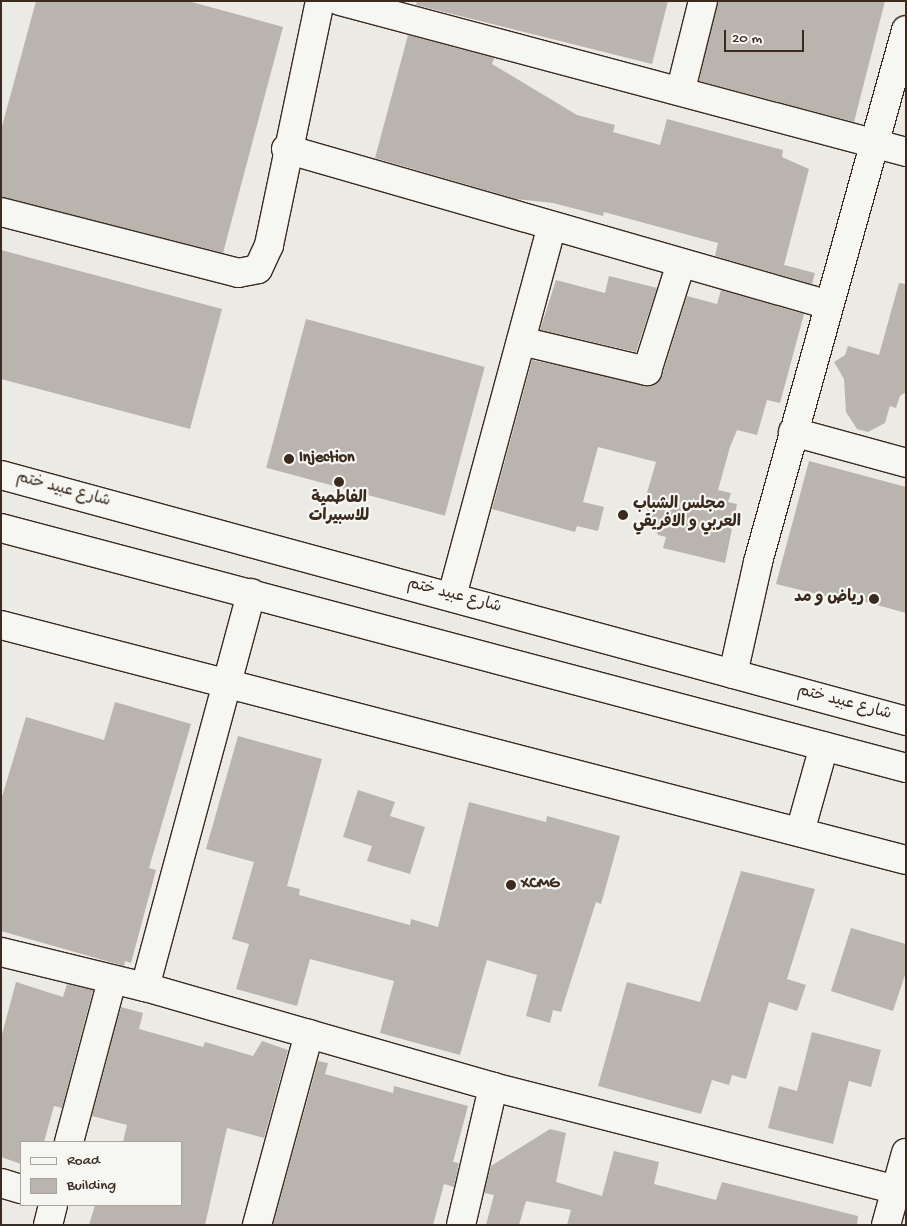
<!DOCTYPE html>
<meta charset="utf-8">
<style>
body{margin:0}
#map{position:relative;width:907px;height:1226px;overflow:hidden;background:#ebeae5;font-family:"Gochi Hand","Playpen Sans Arabic",sans-serif}
div>[style]{position:absolute}
[style*='--x']{left:calc(var(--x)*1px);top:calc(var(--y)*1px);width:calc(var(--w)*1px);rotate:calc(var(--a)*1deg)}
.building>*{inset:0;background:#bab4ae;transform-origin:0 0}
.roads{filter:drop-shadow(1px 0 #3b2a1e) drop-shadow(-1px 0 #3b2a1e) drop-shadow(0 1px #3b2a1e) drop-shadow(0 -1px #3b2a1e)}
.minor>*{height:28px;margin:-14px;padding:0 14px;transform-origin:14px;border-radius:14px;background:#f6f6f2}
.primary>*{height:28px;margin:-14px;padding:0 14px;transform-origin:14px;border-radius:14px;background:#f6f6f2}
.dots>*{width:14px;height:14px;translate:-50% -50%;box-sizing:border-box;border:2px solid #f6f6f2;border-radius:50%}
span{translate:-50% -50%;white-space:nowrap;text-align:center;line-height:1.15;-webkit-text-stroke:4.5px #f6f6f2;paint-order:stroke}
.poi-label{font-size:16px;color:#3b2a1e;font-weight:700}
.left{translate:0 -50%;text-align:left}
.right{translate:-100% -50%;text-align:right}
.street-label{font-size:16px;color:#3b2a1e}
.frame{position:absolute;inset:0;border:2px solid #3b2a1e;pointer-events:none}
.legend{position:absolute;left:20px;top:1141px;width:162px;height:65px;box-sizing:border-box;background:#f6f6f2;border:1px solid #aba49d;margin:0;padding:6px 9px;list-style:none;font-size:15px;color:#3b2a1e}
.legend li{display:flex;align-items:center;gap:10px;height:25px}
.legend b{width:25px;border:1px solid #aba49d}
.scale{position:absolute;left:724px;top:30px;width:80px;height:22px;box-sizing:border-box;border:2px solid #3b2a1e;border-top:0;padding-left:6px;font-size:15px;line-height:18px;white-space:nowrap;color:#3b2a1e;-webkit-text-stroke:4px #f6f6f2;paint-order:stroke}
</style>
<div id="map">
<div class="building">
<div style="clip-path:polygon(36px 1px,188px 1px,283px 27px,223px 253px,1px 197px,1px 130px)"></div>
<div style="clip-path:polygon(417px 1px,668px 1px,652px 64px,416px 5px)"></div>
<div style="clip-path:polygon(718px 1px,885px 1px,854px 122px,699px 81px)"></div>
<div style="clip-path:polygon(408px 35px,494px 58px,492px 64px,577px 115px,615px 125px,613px 132px,660px 145px,667px 119px,783px 150px,782px 157px,809px 169px,784px 265px,815px 273px,812px 284px,715px 256px,718px 243px,604px 212px,603px 216px,553px 203px,516px 199px,375px 158px)"></div>
<div style="clip-path:polygon(1px 250px,222px 309px,190px 429px,1px 379px)"></div>
<div style="clip-path:polygon(609px 276px,657px 288px,636px 352px,540px 330px,556px 280px,605px 293px)"></div>
<div style="clip-path:polygon(899px 283px,906px 284px,906px 392px,900px 396px,896px 408px,890px 406px,885px 423px,868px 432px,857px 429px,846px 412px,844px 379px,834px 362px,845px 355px,848px 346px,879px 355px)"></div>
<div style="clip-path:polygon(721px 290px,804px 314px,780px 403px,767px 400px,757px 435px,737px 430px,730px 447px,718px 490px,731px 493px,728px 502px,737px 504px,725px 563px,663px 548px,666px 537px,658px 535px,644px 503px,656px 462px,598px 447px,583px 502px,604px 507px,598px 531px,577px 526px,575px 532px,492px 509px,532px 360px,652px 386px,662px 376px,687px 296px,717px 304px)"></div>
<div style="left:306px;top:319px;width:185px;height:154px;rotate:15deg"></div>
<div style="clip-path:polygon(809px 461px,906px 487px,906px 613px,830px 592px,829px 597px,776px 584px)"></div>
<div style="clip-path:polygon(115px 702px,191px 724px,149px 868px,156px 870px,131px 963px,125px 961px,124px 966px,1px 931px,1px 800px,26px 717px,104px 740px)"></div>
<div style="clip-path:polygon(238px 736px,322px 759px,287px 886px,300px 889px,299px 895px,410px 925px,411px 919px,438px 927px,469px 802px,546px 822px,547px 816px,620px 836px,601px 904px,596px 902px,561px 1012px,553px 1010px,550px 1023px,526px 1016px,537px 975px,487px 960px,460px 1055px,380px 1033px,394px 981px,310px 959px,297px 1006px,236px 989px,249px 944px,232px 939px,254px 862px,206px 849px)"></div>
<div style="clip-path:polygon(358px 790px,395px 802px,390px 816px,425px 827px,410px 874px,367px 861px,372px 846px,343px 837px)"></div>
<div style="clip-path:polygon(741px 871px,815px 889px,787px 979px,806px 985px,797px 1011px,769px 1002px,746px 1079px,732px 1075px,729px 1085px,712px 1080px,701px 1114px,598px 1086px,627px 982px,700px 1002px)"></div>
<div style="clip-path:polygon(851px 928px,906px 944px,906px 972px,893px 1011px,831px 991px)"></div>
<div style="clip-path:polygon(16px 982px,63px 997px,67px 984px,93px 990px,62px 1108px,54px 1106px,44px 1142px,21px 1142px,21px 1164px,1px 1157px,1px 1038px)"></div>
<div style="clip-path:polygon(121px 1007px,143px 1013px,139px 1029px,203px 1047px,205px 1042px,253px 1056px,262px 1041px,288px 1050px,264px 1138px,227px 1128px,205px 1225px,89px 1225px,95px 1205px,181px 1205px,181px 1142px,123px 1142px,127px 1125px,92px 1116px)"></div>
<div style="clip-path:polygon(812px 1032px,881px 1050px,871px 1087px,849px 1081px,833px 1144px,768px 1128px,779px 1086px,797px 1091px)"></div>
<div style="clip-path:polygon(318px 1061px,328px 1063px,325px 1074px,393px 1093px,394px 1086px,468px 1106px,453px 1162px,459px 1163px,454px 1187px,444px 1184px,433px 1225px,273px 1225px)"></div>
<div style="clip-path:polygon(550px 1129px,566px 1133px,556px 1182px,602px 1196px,614px 1151px,659px 1162px,654px 1184px,716px 1200px,722px 1182px,858px 1216px,857px 1225px,567px 1225px,571px 1210px,526px 1201px,519px 1225px,486px 1225px,494px 1195px,484px 1193px,491px 1166px)"></div>
</div>
<div class="roads">
<div class="minor">
<div style="--x:340;--y:1;--w:586;--a:14.94"></div>
<div style="--x:681;--y:89;--w:91;--a:-76"></div>
<div style="--x:286;--y:149;--w:565;--a:16.03"></div>
<div style="--x:1;--y:212;--w:245;--a:14.4"></div>
<div style="--x:238;--y:273;--w:20;--a:-11"></div>
<div style="--x:258;--y:269;--w:26;--a:-65"></div>
<div style="--x:269;--y:245;--w:249;--a:-78.2"></div>
<div style="--x:521;--y:341;--w:130;--a:13.4"></div>
<div style="--x:647;--y:371;--w:113;--a:-72.5"></div>
<div style="--x:793;--y:432;--w:117;--a:15.3"></div>
<div style="--x:452;--y:596;--w:383;--a:-74.9"></div>
<div style="--x:1;--y:625;--w:935;--a:14.56"></div>
<div style="--x:733;--y:674;--w:115;--a:-77.4"></div>
<div style="--x:758;--y:562;--w:552;--a:-74.45"></div>
<div style="--x:800;--y:832;--w:89;--a:-74.4"></div>
<div style="--x:1;--y:952;--w:148;--a:13.7"></div>
<div style="--x:145;--y:987;--w:362;--a:16"></div>
<div style="--x:493;--y:1087;--w:426;--a:14.3"></div>
<div style="--x:145;--y:987;--w:408;--a:-74.9"></div>
<div style="--x:69;--y:1142;--w:168;--a:-75.1"></div>
<div style="--x:1;--y:1183;--w:21;--a:17"></div>
<div style="--x:48;--y:1225;--w:21;--a:-76"></div>
<div style="--x:257;--y:1225;--w:198;--a:-74.8"></div>
<div style="--x:461;--y:1225;--w:142;--a:-76.9"></div>
<div style="--x:886;--y:1225;--w:75;--a:-74.5"></div>
</div>
<div class="primary">
<div style="--x:1;--y:475;--w:938;--a:15.21"></div>
<div style="--x:1;--y:528;--w:936;--a:14.85"></div>
</div>
</div>
<div class="dots">
<div style="left:289px;top:459px;background:#3b2a1e"></div>
<div style="left:339px;top:482px;background:#3b2a1e"></div>
<div style="left:623px;top:515px;background:#3b2a1e"></div>
<div style="left:874px;top:599px;background:#3b2a1e"></div>
<div style="left:511px;top:885px;background:#3b2a1e"></div>
</div>
<div class="poi-label">
<span class="left" style="left:299px;top:459px">Injection</span>
<span style="left:339px;top:509px">الفاطمية<br>للاسبيرات</span>
<span class="left" style="left:633px;top:515px">مجلس الشباب<br>العربي و الافريقي</span>
<span class="right" style="left:864px;top:599px">رياض و مد</span>
<span class="left" style="left:521px;top:885px">XCMG</span>
</div>
<div class="street-label">
<span style="left:63px;top:491px;rotate:15deg">شارع عبيد ختم</span>
<span style="left:454px;top:597px;rotate:15deg">شارع عبيد ختم</span>
<span style="left:844px;top:704px;rotate:15deg">شارع عبيد ختم</span>
</div>
<div class="frame"></div>
<ul class="legend">
<li><b style="height:6px;background:#f6f6f2"></b>Road</li>
<li><b style="height:14px;background:#bab4ae"></b>Building</li>
</ul>
<div class="scale">20 m</div>
</div>
